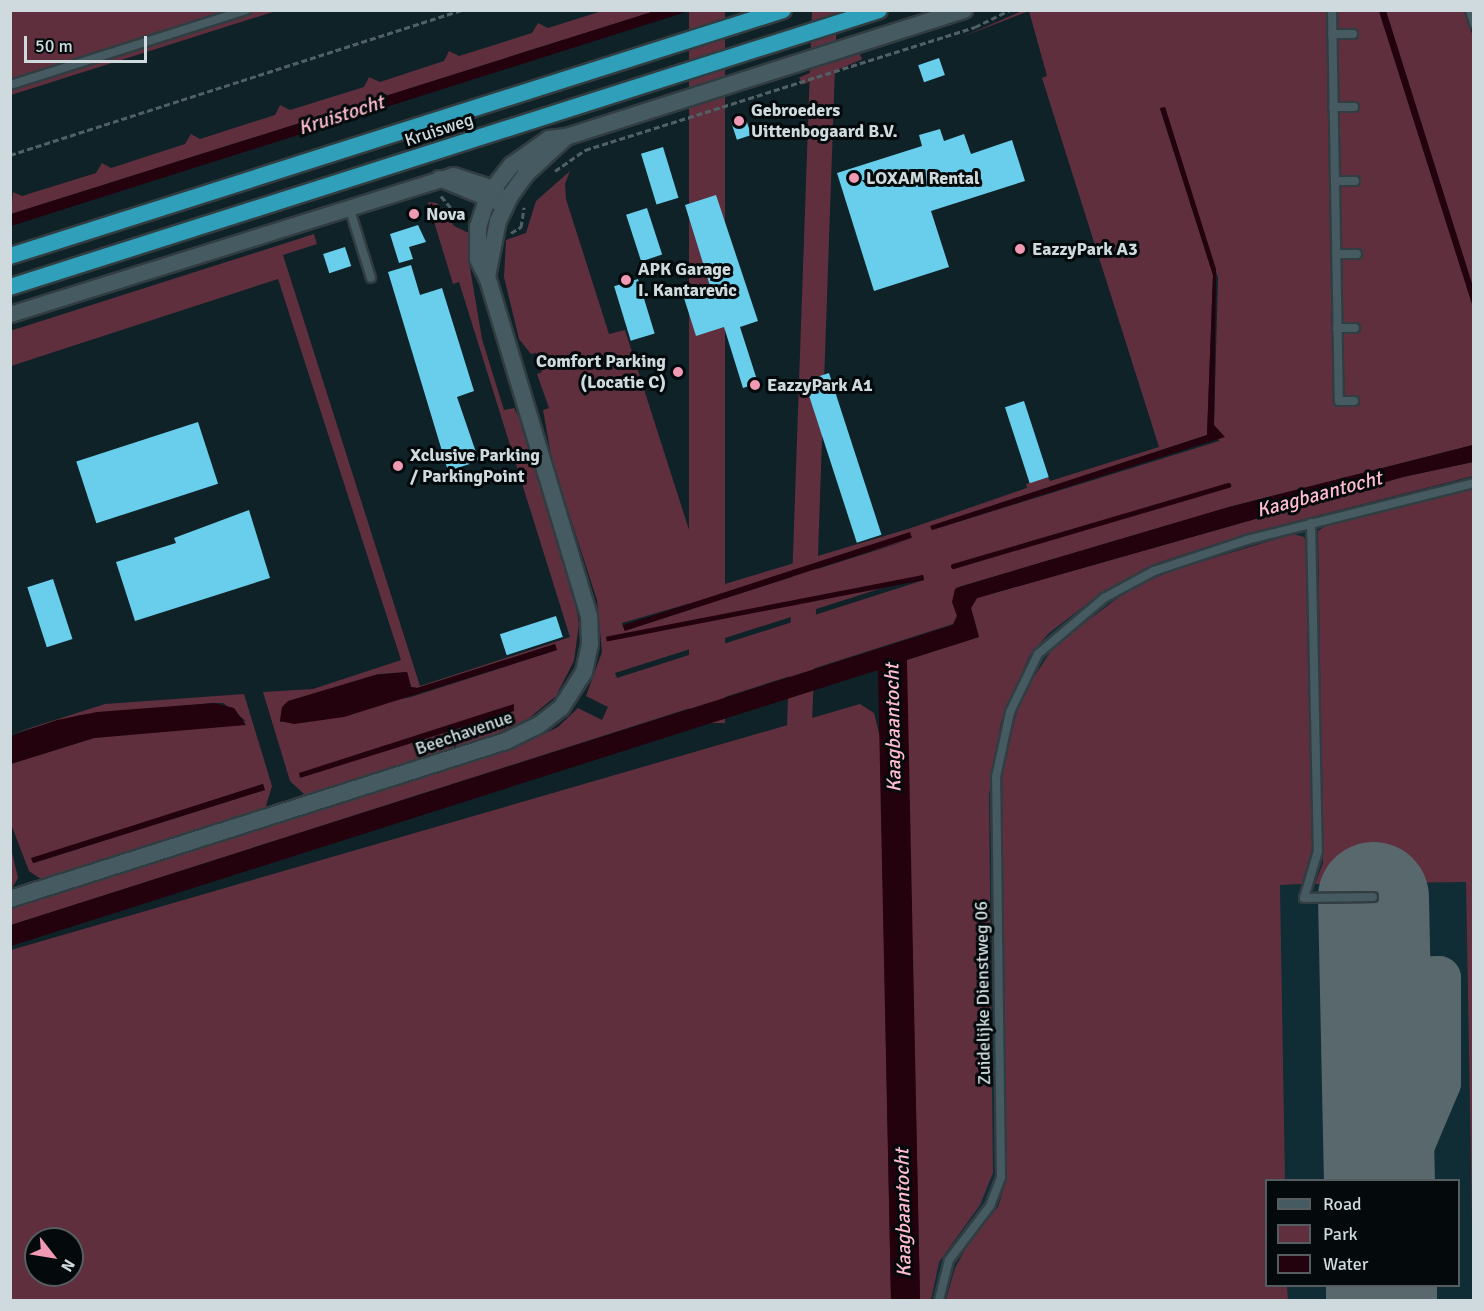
<!DOCTYPE html>
<style>
body{margin:0}
#map{position:relative;width:1484px;height:1311px;overflow:hidden;background:#0f2227;font-family:Signika,sans-serif}
div>[style]{position:absolute}
[style*='--x']{left:calc(var(--x)*1px);top:calc(var(--y)*1px);width:calc(var(--w)*1px);rotate:calc(var(--a)*1deg)}
.built>*{inset:0;background:#102c34}
.green>*{inset:0;background:#5f2f3e;transform-origin:0 0}
.water>*{inset:0;background:#23020e;transform-origin:0 0}
.stream>*{height:5px;margin:-2.5px;padding:0 2.5px;transform-origin:2.5px;border-radius:2.5px;background:#23020e}
.taxiway>*{height:44px;margin:-22px;padding:0 22px;transform-origin:22px;border-radius:22px;background:#58686d}
.runway>*{height:111px;margin:-55.5px;padding:0 55.5px;transform-origin:55.5px;border-radius:55.5px;background:#58686d}
.building>*{inset:0;background:#69ceeb;transform-origin:0 0}
.path>*{height:3px;margin-top:-1.5px;transform-origin:0;background:repeating-linear-gradient(90deg,#506065 0 6px,transparent 0 9px)}
.roads{filter:drop-shadow(2px 0 #313d41) drop-shadow(-2px 0 #313d41) drop-shadow(0 2px #313d41) drop-shadow(0 -2px #313d41)}
.service>*{height:8px;margin:-4px;padding:0 4px;transform-origin:4px;border-radius:4px;background:#465a61}
.minor>*{height:15px;margin:-7.5px;padding:0 7.5px;transform-origin:7.5px;border-radius:7.5px;background:#465a61}
.tertiary>*{height:16px;margin:-8px;padding:0 8px;transform-origin:8px;border-radius:8px;background:#465a61}
.trunk>*{height:16px;margin:-8px;padding:0 8px;transform-origin:8px;border-radius:8px;background:#30a0ba}
.dots>*{width:16px;height:16px;translate:-50% -50%;box-sizing:border-box;border:3px solid #040a0c;border-radius:50%}
span{translate:-50% -50%;white-space:nowrap;text-align:center;line-height:1.15;-webkit-text-stroke:6px #040a0c;paint-order:stroke}
.poi-label{font-size:18px;color:#cedadd;font-weight:700}
.left{translate:0 -50%;text-align:left}
.right{translate:-100% -50%;text-align:right}
.street-label{font-size:18px;color:#cedadd}
.water-label{font-size:20px;color:#febcce;font-style:italic}
.frame{position:absolute;inset:0;border:12px solid #cedadd;pointer-events:none}
.legend{position:absolute;left:1265px;top:1179px;width:195px;height:108px;box-sizing:border-box;background:#040a0c;border:2px solid #555d60;margin:0;padding:8px 10px;list-style:none;font-size:18px;color:#cedadd}
.legend li{display:flex;align-items:center;gap:12px;height:30px}
.legend b{width:30px;border:2px solid #555d60}
.north{position:absolute;left:24px;top:1227px;width:60px;height:60px;box-sizing:border-box;background:#040a0c;border:2px solid #555d60;border-radius:50%;rotate:121deg;font-size:16px;font-weight:700;line-height:24px;text-align:center;color:#cedadd}
.north::after{content:'';display:block;margin:auto;width:21px;height:27px;background:#f19ab3;clip-path:polygon(50% 0,100% 100%,50% 72%,0 100%)}
.scale{position:absolute;left:24px;top:36px;width:123px;height:27px;box-sizing:border-box;border:3px solid #cedadd;border-top:0;padding-left:8px;font-size:18px;line-height:21px;white-space:nowrap;color:#cedadd;-webkit-text-stroke:4px #040a0c;paint-order:stroke}
</style>
<div id="map">
<div class="built">
<div style="clip-path:polygon(evenodd,1473px 451px,1473px 1300px,920px 1300px,971px 608px,1473px 451px,1266px 1180px,1458px 1180px,1458px 1286px,1266px 1286px,1266px 1180px)"></div>
</div>
<div class="green">
<div style="left:812px;top:10px;width:25px;height:841px;rotate:2deg"></div>
<div style="clip-path:polygon(11px 11px,276px 11px,11px 95px)"></div>
<div style="clip-path:polygon(602px 11px,655px 11px,11px 214px,13px 192px,22px 196px,96px 173px,102px 163px,111px 168px,185px 144px,191px 134px,200px 139px,275px 115px,280px 105px,290px 110px,364px 87px,369px 77px,380px 82px,444px 61px,449px 51px,459px 56px,532px 33px,538px 23px,548px 28px)"></div>
<div style="left:689px;top:11px;width:36px;height:712px"></div>
<div style="clip-path:polygon(evenodd,1022px 11px,1329px 11px,1336px 406px,1358px 404px,1357px 397px,1342px 397px,1341px 333px,1357px 331px,1356px 323px,1342px 323px,1341px 259px,1358px 257px,1358px 249px,1340px 249px,1340px 186px,1356px 186px,1357px 177px,1338px 176px,1337px 112px,1355px 112px,1355px 103px,1337px 102px,1336px 39px,1353px 39px,1354px 30px,1336px 29px,1336px 11px,1379px 11px,1473px 307px,1473px 445px,1229px 507px,959px 587px,955px 589px,957px 616px,953px 624px,11px 925px,10px 908px,513px 749px,558px 727px,578px 708px,602px 720px,608px 707px,586px 696px,602px 652px,597px 600px,552px 461px,543px 410px,549px 408px,537px 374px,542px 372px,536px 353px,531px 354px,519px 339px,504px 277px,506px 240px,526px 233px,536px 201px,570px 171px,565px 184px,566px 199px,609px 334px,625px 330px,708px 589px,911px 528px,1027px 488px,1026px 484px,1048px 477px,1050px 481px,1159px 447px,1042px 78px,1047px 76px,1029px 11px,962px 37px,1022px 11px,1165px 107px,1218px 278px,1214px 425px,1219px 441px,932px 530px,931px 526px,1207px 435px,1213px 275px,1160px 109px,1165px 107px,1022px 11px,912px 539px,625px 630px,622px 624px,622px 623px,912px 539px,1022px 11px,923px 575px,924px 580px,617px 678px,615px 673px,923px 575px)"></div>
<div style="clip-path:polygon(1386px 11px,1465px 11px,1474px 40px,1473px 287px)"></div>
<div style="left:859px;top:52px;width:8px;height:65px;rotate:67deg"></div>
<div style="clip-path:polygon(evenodd,428px 202px,437px 203px,454px 226px,469px 233px,469px 262px,482px 339px,504px 410px,514px 408px,523px 425px,573px 591px,579px 624px,574px 661px,556px 696px,528px 719px,486px 738px,306px 796px,290px 781px,263px 692px,313px 689px,401px 660px,278px 279px,11px 366px,10px 331px,314px 234px,317px 244px,283px 255px,420px 686px,570px 637px,459px 282px,453px 284px,428px 202px,555px 644px,557px 650px,411px 697px,280px 722px,282px 707px,378px 674px,407px 672px,411px 687px,417px 688px,555px 644px)"></div>
<div style="clip-path:polygon(1473px 462px,1473px 476px,1249px 533px,1157px 563px,1097px 596px,1049px 633px,1029px 656px,1001px 722px,989px 795px,993px 1173px,980px 1205px,939px 1262px,931px 1300px,920px 1300px,906px 660px,979px 637px,971px 608px,977px 598px,1403px 477px)"></div>
<div style="clip-path:polygon(1473px 489px,1474px 489px,1473px 1275px,1466px 882px,1315px 884px,1323px 863px,1318px 531px,1329px 524px)"></div>
<div style="clip-path:polygon(1293px 534px,1304px 537px,1309px 548px,1314px 847px,1302px 884px,1280px 885px,1285px 1180px,1266px 1180px,1266px 1286px,1287px 1286px,1288px 1300px,946px 1300px,955px 1268px,969px 1242px,998px 1207px,1007px 1177px,1000px 789px,1005px 754px,1022px 695px,1055px 645px,1130px 589px,1171px 571px)"></div>
<div style="clip-path:polygon(evenodd,244px 694px,272px 786px,265px 809px,42px 880px,29px 871px,11px 824px,10px 764px,94px 738px,246px 721px,223px 703px,214px 703px,80px 715px,11px 734px,105px 704px,244px 694px,263px 784px,264px 790px,34px 863px,31px 859px,263px 784px)"></div>
<div style="clip-path:polygon(evenodd,860px 704px,874px 713px,880px 737px,891px 1300px,11px 1300px,11px 950px,860px 704px,36px 1239px,72px 1239px,72px 1275px,36px 1275px,36px 1239px)"></div>
<div style="clip-path:polygon(11px 848px,18px 878px,11px 890px,10px 890px)"></div>
</div>
<div class="water">
<div style="clip-path:polygon(655px 11px,689px 11px,11px 226px,11px 214px)"></div>
<div style="clip-path:polygon(1379px 11px,1386px 11px,1473px 287px,1473px 307px)"></div>
<div style="clip-path:polygon(1165px 107px,1216px 269px,1214px 425px,1225px 437px,932px 530px,930px 526px,1207px 435px,1213px 275px,1160px 108px)"></div>
<div style="clip-path:polygon(1473px 445px,1473px 462px,1403px 477px,977px 598px,971px 608px,979px 637px,907px 660px,920px 1300px,891px 1300px,878px 670px,11px 946px,11px 925px,953px 625px,957px 616px,952px 602px,955px 589px,959px 587px,1229px 507px)"></div>
<div style="left:910px;top:532px;width:6px;height:302px;rotate:72deg"></div>
<div style="left:923px;top:575px;width:5px;height:323px;rotate:79deg"></div>
<div style="clip-path:polygon(555px 644px,557px 650px,344px 717px,294px 724px,280px 721px,282px 707px,288px 701px,375px 675px,407px 672px,411px 687px,417px 688px)"></div>
<div style="clip-path:polygon(214px 703px,234px 708px,246px 725px,94px 738px,11px 764px,11px 736px,57px 720px,97px 712px)"></div>
<div style="clip-path:polygon(514px 704px,514px 711px,300px 778px,299px 773px)"></div>
<div style="clip-path:polygon(263px 784px,265px 790px,33px 863px,31px 858px)"></div>
</div>
<div class="stream">
<div style="--x:953;--y:566;--w:287;--a:-16.4"></div>
</div>
<div class="taxiway">
<div style="--x:1375;--y:980;--w:64;--a:-1.8"></div>
<div style="--x:1439;--y:978;--w:105;--a:90"></div>
<div style="--x:1439;--y:1083;--w:105;--a:112.9"></div>
</div>
<div class="runway">
<div style="--x:1373;--y:897;--w:283;--a:88.8"></div>
<div style="--x:1381;--y:1286;--w:14;--a:90"></div>
</div>
<div class="building">
<div style="left:939px;top:58px;width:18px;height:22px;rotate:71deg"></div>
<div style="left:745px;top:116px;width:20px;height:15px;rotate:72deg"></div>
<div style="clip-path:polygon(940px 129px,944px 141px,964px 134px,971px 154px,1012px 140px,1025px 181px,931px 211px,949px 267px,874px 291px,837px 173px,922px 146px,919px 135px)"></div>
<div style="left:663px;top:147px;width:53px;height:23px;rotate:73deg"></div>
<div style="clip-path:polygon(716px 195px,758px 321px,740px 327px,758px 383px,743px 388px,724px 327px,696px 336px,684px 298px,711px 289px,685px 205px)"></div>
<div style="left:647px;top:208px;width:49px;height:22px;rotate:72deg"></div>
<div style="clip-path:polygon(418px 225px,426px 242px,409px 247px,413px 259px,399px 263px,390px 234px)"></div>
<div style="left:345px;top:247px;width:20px;height:23px;rotate:72deg"></div>
<div style="clip-path:polygon(411px 265px,420px 295px,442px 288px,474px 391px,457px 397px,479px 461px,448px 471px,388px 272px)"></div>
<div style="left:638px;top:279px;width:57px;height:25px;rotate:73deg"></div>
<div style="left:829px;top:373px;width:170px;height:26px;rotate:72deg"></div>
<div style="left:1024px;top:401px;width:80px;height:20px;rotate:72deg"></div>
<div style="left:198px;top:422px;width:65px;height:128px;rotate:72deg"></div>
<div style="clip-path:polygon(249px 510px,270px 578px,135px 621px,116px 562px,176px 543px,174px 538px)"></div>
<div style="left:53px;top:579px;width:63px;height:27px;rotate:72deg"></div>
<div style="left:556px;top:616px;width:22px;height:59px;rotate:72deg"></div>
</div>
<div class="path">
<div style="--x:10;--y:155;--w:475;--a:-17.8"></div>
<div style="--x:555;--y:171;--w:37;--a:-35"></div>
<div style="--x:585;--y:150;--w:409;--a:-17.5"></div>
<div style="--x:975;--y:27;--w:39;--a:-26"></div>
<div style="--x:441;--y:196;--w:35;--a:50"></div>
<div style="--x:511;--y:233;--w:12;--a:-31"></div>
<div style="--x:521;--y:227;--w:20;--a:-81"></div>
</div>
<div class="roads">
<div class="service">
<div style="--x:1332;--y:10;--w:391;--a:89"></div>
<div style="--x:1339;--y:401;--w:15;--a:0"></div>
<div style="--x:1470;--y:10;--w:14;--a:73"></div>
<div style="--x:1332;--y:34;--w:21;--a:0"></div>
<div style="--x:10;--y:85;--w:248;--a:-17.6"></div>
<div style="--x:1333;--y:107;--w:21;--a:0"></div>
<div style="--x:1335;--y:181;--w:20;--a:0"></div>
<div style="--x:349;--y:207;--w:74;--a:72.8"></div>
<div style="--x:1336;--y:254;--w:21;--a:0"></div>
<div style="--x:1337;--y:328;--w:18;--a:0"></div>
<div style="--x:1311;--y:523;--w:328;--a:88.8"></div>
<div style="--x:1318;--y:851;--w:49;--a:106.6"></div>
<div style="--x:1304;--y:898;--w:69;--a:-0.8"></div>
<div style="--x:939;--y:1300;--w:41;--a:-76"></div>
<div style="--x:949;--y:1260;--w:68;--a:-52.8"></div>
<div style="--x:990;--y:1206;--w:31;--a:-69"></div>
<div style="--x:1001;--y:1177;--w:400;--a:-90.7"></div>
<div style="--x:996;--y:777;--w:66;--a:-77.8"></div>
<div style="--x:1010;--y:712;--w:64;--a:-64.2"></div>
<div style="--x:1038;--y:654;--w:87;--a:-40.3"></div>
<div style="--x:1104;--y:598;--w:57;--a:-28.4"></div>
<div style="--x:1154;--y:571;--w:98;--a:-18.4"></div>
<div style="--x:1247;--y:540;--w:234;--a:-14.1"></div>
</div>
<div class="minor">
<div style="--x:439;--y:178;--w:63;--a:22.5"></div>
<div style="--x:10;--y:314;--w:464;--a:-17.4"></div>
<div style="--x:453;--y:175;--w:42;--a:18"></div>
<div style="--x:493;--y:188;--w:20;--a:49"></div>
</div>
<div class="tertiary">
<div style="--x:487;--y:277;--w:57;--a:-78.9"></div>
<div style="--x:498;--y:221;--w:28;--a:-64"></div>
<div style="--x:510;--y:196;--w:27;--a:-54"></div>
<div style="--x:526;--y:174;--w:54;--a:-42.8"></div>
<div style="--x:10;--y:899;--w:521;--a:-17.67"></div>
<div style="--x:506;--y:741;--w:37;--a:-26"></div>
<div style="--x:539;--y:725;--w:28;--a:-38"></div>
<div style="--x:561;--y:708;--w:43;--a:-57.4"></div>
<div style="--x:584;--y:672;--w:29;--a:-78"></div>
<div style="--x:590;--y:644;--w:28;--a:-92"></div>
<div style="--x:589;--y:616;--w:354;--a:-106.7"></div>
<div style="--x:487;--y:277;--w:20;--a:-117"></div>
<div style="--x:478;--y:259;--w:32;--a:-90"></div>
<div style="--x:478;--y:227;--w:35;--a:-72"></div>
<div style="--x:489;--y:194;--w:37;--a:-52"></div>
<div style="--x:512;--y:165;--w:45;--a:-35.1"></div>
<div style="--x:549;--y:139;--w:17;--a:-7"></div>
<div style="--x:566;--y:137;--w:418;--a:-17.7"></div>
</div>
<div class="trunk">
<div style="--x:10;--y:256;--w:811;--a:-17.65"></div>
<div style="--x:10;--y:287;--w:912;--a:-17.68"></div>
</div>
</div>
<div class="dots">
<div style="left:739px;top:121px;background:#f19ab3"></div>
<div style="left:854px;top:178px;background:#f19ab3"></div>
<div style="left:414px;top:214px;background:#f19ab3"></div>
<div style="left:1020px;top:249px;background:#f19ab3"></div>
<div style="left:626px;top:280px;background:#f19ab3"></div>
<div style="left:678px;top:372px;background:#f19ab3"></div>
<div style="left:755px;top:385px;background:#f19ab3"></div>
<div style="left:398px;top:466px;background:#f19ab3"></div>
</div>
<div class="poi-label">
<span class="left" style="left:751px;top:121px">Gebroeders<br>Uittenbogaard B.V.</span>
<span class="left" style="left:866px;top:178px">LOXAM Rental</span>
<span class="left" style="left:426px;top:214px">Nova</span>
<span class="left" style="left:1032px;top:249px">EazzyPark A3</span>
<span class="left" style="left:638px;top:280px">APK Garage<br>I. Kantarevic</span>
<span class="right" style="left:666px;top:372px">Comfort Parking<br>(Locatie C)</span>
<span class="left" style="left:767px;top:385px">EazzyPark A1</span>
<span class="left" style="left:410px;top:466px">Xclusive Parking<br>/ ParkingPoint</span>
</div>
<div class="street-label">
<span style="left:439px;top:130px;rotate:-18deg">Kruisweg</span>
<span style="left:464px;top:733px;rotate:-19deg">Beechavenue</span>
<span style="left:983px;top:993px;rotate:-91deg">Zuidelijke Dienstweg 06</span>
</div>
<div class="water-label">
<span style="left:341px;top:115px;rotate:-18deg">Kruistocht</span>
<span style="left:1319px;top:494px;rotate:-15deg">Kaagbaantocht</span>
<span style="left:893px;top:728px;rotate:-91deg">Kaagbaantocht</span>
<span style="left:903px;top:1213px;rotate:-91deg">Kaagbaantocht</span>
</div>
<div class="frame"></div>
<ul class="legend">
<li><b style="height:8px;background:#465a61"></b>Road</li>
<li><b style="height:16px;background:#5f2f3e"></b>Park</li>
<li><b style="height:16px;background:#23020e"></b>Water</li>
</ul>
<div class="north">N</div>
<div class="scale">50 m</div>
</div>
